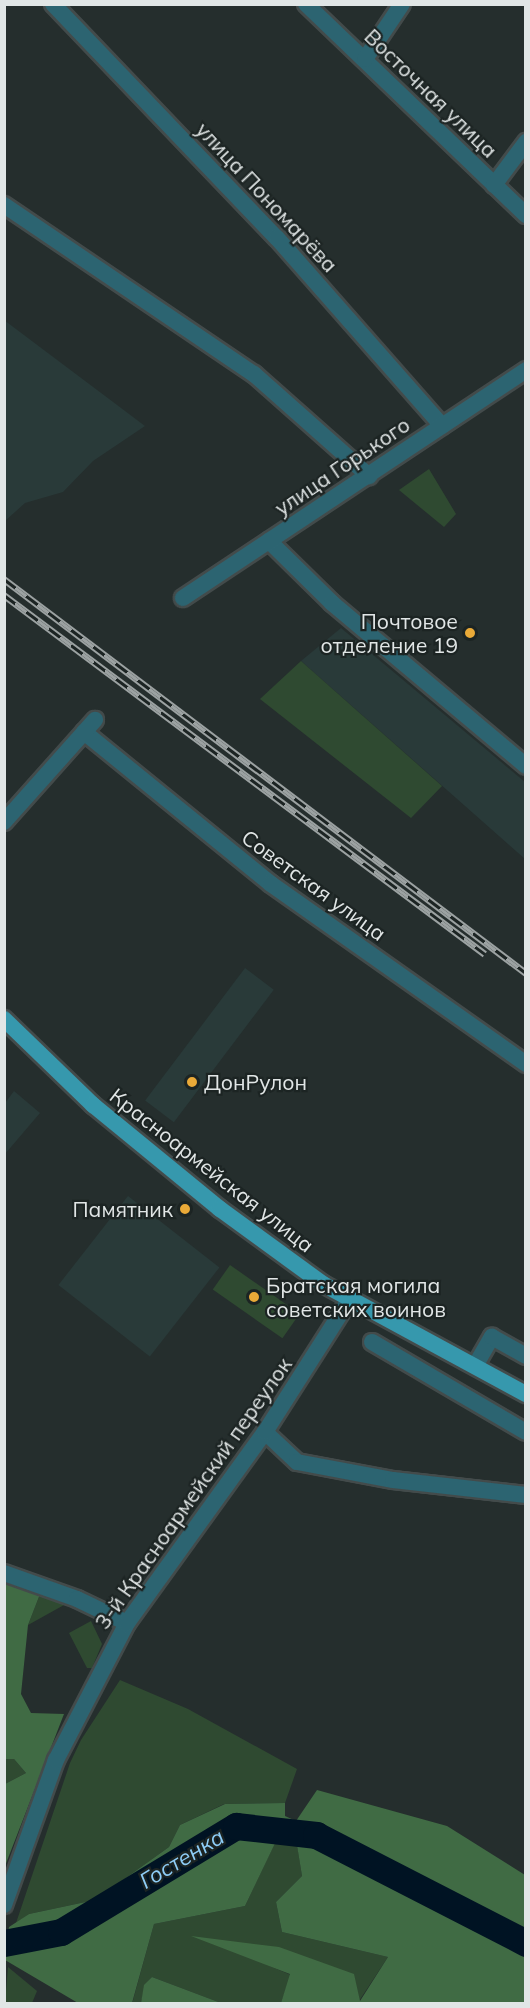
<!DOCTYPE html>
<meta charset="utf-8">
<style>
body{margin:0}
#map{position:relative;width:530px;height:2008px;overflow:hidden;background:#252e2d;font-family:Mulish,sans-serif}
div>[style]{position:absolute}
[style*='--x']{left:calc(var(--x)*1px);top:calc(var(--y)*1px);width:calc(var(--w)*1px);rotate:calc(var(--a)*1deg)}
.built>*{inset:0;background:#293a39;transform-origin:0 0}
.green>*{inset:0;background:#2f4a31;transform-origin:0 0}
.forest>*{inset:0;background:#406b44}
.river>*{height:27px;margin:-13.5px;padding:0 13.5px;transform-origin:13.5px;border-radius:13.5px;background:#001323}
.roads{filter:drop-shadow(2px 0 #434b4b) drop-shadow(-2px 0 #434b4b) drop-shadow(0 2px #434b4b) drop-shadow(0 -2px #434b4b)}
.minor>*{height:16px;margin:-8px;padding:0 8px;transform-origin:8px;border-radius:8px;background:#2c6471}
.primary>*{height:16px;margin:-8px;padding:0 8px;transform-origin:8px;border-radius:8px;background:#3698ad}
.rail>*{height:7px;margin-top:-3.5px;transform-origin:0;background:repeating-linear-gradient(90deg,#1c2423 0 14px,#9ca2a2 0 28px);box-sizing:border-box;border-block:2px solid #9ca2a2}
.dots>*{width:16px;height:16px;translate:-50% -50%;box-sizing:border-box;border:3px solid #1c2423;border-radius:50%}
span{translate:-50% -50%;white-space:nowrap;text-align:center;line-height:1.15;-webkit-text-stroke:4.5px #1c2423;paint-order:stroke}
.street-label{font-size:21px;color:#e1e6e6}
.poi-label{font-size:21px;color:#e1e6e6}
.right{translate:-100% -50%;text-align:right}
.left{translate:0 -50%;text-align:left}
.water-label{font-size:22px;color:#8ecdf7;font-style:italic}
.frame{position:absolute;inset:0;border:6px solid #e1e6e6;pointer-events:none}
</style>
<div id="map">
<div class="built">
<div style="clip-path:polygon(4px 320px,145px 426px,93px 461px,63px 492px,25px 503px,5px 521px)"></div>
<div style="clip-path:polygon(341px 628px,525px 782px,525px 859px,301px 661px)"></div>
<div style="left:245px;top:968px;width:36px;height:166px;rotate:37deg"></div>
<div style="clip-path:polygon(14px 1091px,40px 1113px,5px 1154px,5px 1103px)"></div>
<div style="left:128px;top:1196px;width:116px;height:113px;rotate:38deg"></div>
</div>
<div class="green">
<div style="clip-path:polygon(429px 469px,456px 514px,444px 527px,399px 490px)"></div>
<div style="clip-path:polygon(301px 661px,442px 786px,411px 818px,260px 699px)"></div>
<div style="left:230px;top:1265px;width:85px;height:30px;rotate:35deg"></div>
<div style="clip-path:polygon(42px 1589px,73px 1600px,28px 1625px)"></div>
<div style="clip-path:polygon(91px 1621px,102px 1644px,92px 1668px,87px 1668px,69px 1633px)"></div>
<div style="clip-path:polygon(120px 1680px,188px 1709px,297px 1769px,285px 1803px,224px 1804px,180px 1825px,169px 1847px,95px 1900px,29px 1914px,16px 1923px,70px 1763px,81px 1740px)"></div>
<div style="clip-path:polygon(5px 1759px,14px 1759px,26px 1773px,5px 1784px,5px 1818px)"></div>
<div style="clip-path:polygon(278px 1836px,296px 1838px,302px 1876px,276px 1902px,282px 1932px,388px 1957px,359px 2001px,265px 1964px,291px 1975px,281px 2003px,221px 2003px,152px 1977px,145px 1985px,141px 2003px,132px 2004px,154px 1924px,245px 1906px)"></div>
<div style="clip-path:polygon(8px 1967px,37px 1991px,32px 2003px,5px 2003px)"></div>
</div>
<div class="forest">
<div style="clip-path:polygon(5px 1578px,42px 1589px,28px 1625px,21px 1694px,31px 1713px,64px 1714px,5px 1866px,5px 1784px,26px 1773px,14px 1759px,5px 1759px)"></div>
<div style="clip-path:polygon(317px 1790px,447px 1826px,525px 1875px,525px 2003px,281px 2003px,290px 1974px,191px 1936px,279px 1947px,354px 1974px,360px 2001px,388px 1957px,282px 1932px,276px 1902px,302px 1876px,296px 1839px,278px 1837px,245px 1906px,154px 1924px,132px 2003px,78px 2003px,5px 1960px,9px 1927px,29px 1914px,95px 1900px,169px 1847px,180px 1825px,225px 1804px,285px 1803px,285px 1816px,296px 1821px)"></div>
<div style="clip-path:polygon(152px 1977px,221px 2003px,141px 2003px,144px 1985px)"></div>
</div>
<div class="river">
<div style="--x:4;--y:1943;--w:58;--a:-10.9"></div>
<div style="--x:61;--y:1932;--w:205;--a:-31.2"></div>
<div style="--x:236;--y:1826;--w:81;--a:6.4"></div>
<div style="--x:316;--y:1835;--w:236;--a:27.2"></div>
</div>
<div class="roads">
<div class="minor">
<div style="--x:53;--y:4;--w:324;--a:46.3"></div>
<div style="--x:277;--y:238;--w:250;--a:48.7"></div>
<div style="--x:306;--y:4;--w:305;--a:43.8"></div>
<div style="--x:365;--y:59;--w:66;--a:-56.1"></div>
<div style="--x:494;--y:185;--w:54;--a:-53.3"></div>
<div style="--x:4;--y:205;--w:302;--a:34.1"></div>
<div style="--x:254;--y:374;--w:154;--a:41.6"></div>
<div style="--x:269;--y:541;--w:88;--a:44.5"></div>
<div style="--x:332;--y:603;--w:253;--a:40"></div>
<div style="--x:183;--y:598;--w:412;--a:-33.6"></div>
<div style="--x:84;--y:732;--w:241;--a:39.1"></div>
<div style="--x:271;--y:884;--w:312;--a:35.2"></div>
<div style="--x:4;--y:822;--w:137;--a:-48.3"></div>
<div style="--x:372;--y:1342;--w:178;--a:30.3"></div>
<div style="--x:475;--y:1366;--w:34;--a:-60"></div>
<div style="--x:492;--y:1337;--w:39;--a:29"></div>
<div style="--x:265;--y:1432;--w:44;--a:43.2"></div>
<div style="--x:297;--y:1462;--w:98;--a:10.6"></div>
<div style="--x:393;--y:1480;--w:134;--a:6.4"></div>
<div style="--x:4;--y:1573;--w:77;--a:19.6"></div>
<div style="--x:77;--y:1599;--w:55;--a:25.6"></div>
<div style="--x:4;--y:1905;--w:154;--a:-70.3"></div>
<div style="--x:56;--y:1760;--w:154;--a:-62.6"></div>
<div style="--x:127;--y:1623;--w:236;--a:-54.2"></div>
<div style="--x:265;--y:1432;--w:156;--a:-57.5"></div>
</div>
<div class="primary">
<div style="--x:4;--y:1019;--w:124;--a:44"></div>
<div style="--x:93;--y:1105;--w:164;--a:39.3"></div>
<div style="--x:220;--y:1209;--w:127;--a:36.1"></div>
<div style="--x:323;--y:1284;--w:231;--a:28.5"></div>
</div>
</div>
<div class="rail">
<div style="--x:4;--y:579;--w:654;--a:37.05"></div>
<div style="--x:4;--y:595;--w:600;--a:36.74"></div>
</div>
<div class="dots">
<div style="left:470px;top:633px;background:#eaaa38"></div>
<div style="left:192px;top:1082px;background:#eaaa38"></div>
<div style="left:185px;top:1209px;background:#eaaa38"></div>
<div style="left:254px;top:1297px;background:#eaaa38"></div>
</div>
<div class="street-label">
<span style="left:431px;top:93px;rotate:44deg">Восточная улица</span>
<span style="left:267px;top:197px;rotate:47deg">улица Пономарёва</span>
<span style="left:342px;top:466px;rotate:-34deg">улица Горького</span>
<span style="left:314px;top:885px;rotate:36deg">Советская улица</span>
<span style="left:212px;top:1170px;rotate:38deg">Красноармейская улица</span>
<span style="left:193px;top:1493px;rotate:-55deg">3-й Красноармейский переулок</span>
</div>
<div class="poi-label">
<span class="right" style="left:458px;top:633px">Почтовое<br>отделение 19</span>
<span class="left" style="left:204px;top:1082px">ДонРулон</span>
<span class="right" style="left:173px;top:1209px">Памятник</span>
<span class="left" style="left:266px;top:1297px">Братская могила<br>советских воинов</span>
</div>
<div class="water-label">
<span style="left:182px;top:1859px;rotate:-31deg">Гостенка</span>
</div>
<div class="frame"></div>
</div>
